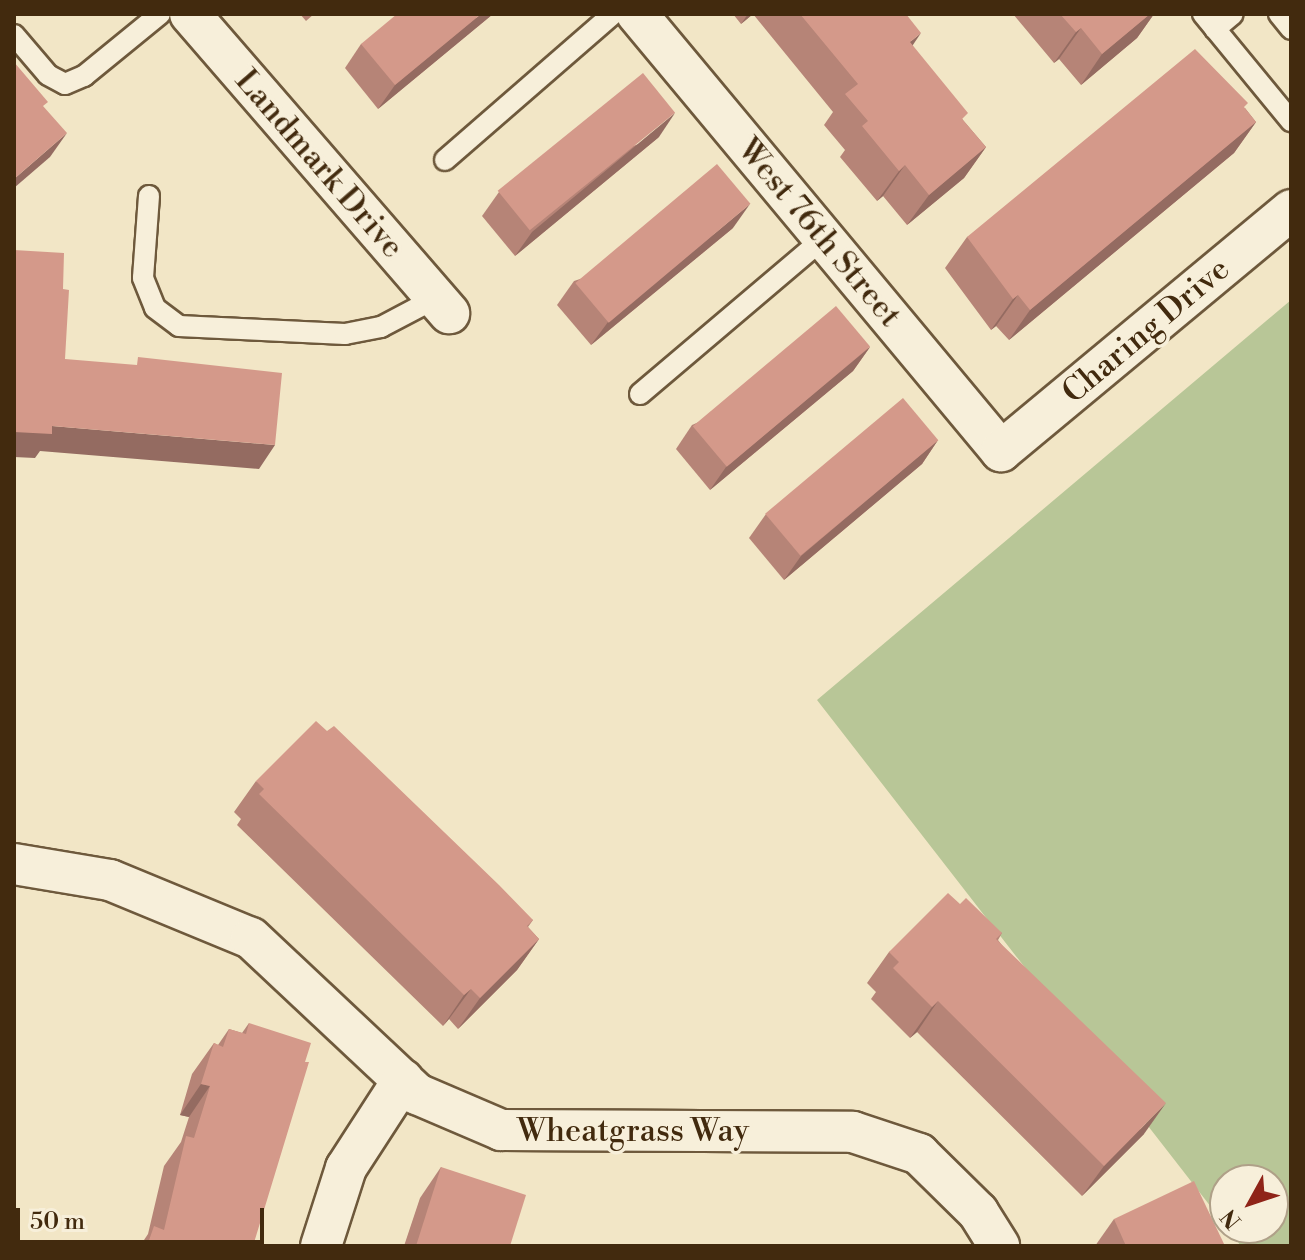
<!DOCTYPE html>
<style>
body{margin:0}
#map{position:relative;width:1305px;height:1260px;overflow:hidden;background:#f2e6c6;font-family:"Libre Bodoni",serif}
div>[style]{position:absolute}
[style*='--x']{left:calc(var(--x)*1px);top:calc(var(--y)*1px);width:calc(var(--w)*1px);rotate:calc(var(--a)*1deg)}
.green>*{inset:0;background:#b8c697}
.roads{filter:drop-shadow(2px 0 #6e593c) drop-shadow(-2px 0 #6e593c) drop-shadow(0 2px #6e593c) drop-shadow(0 -2px #6e593c)}
.lane>*{height:20px;margin:-10px;padding:0 10px;transform-origin:10px;border-radius:10px;background:#f7efda}
.street>*{height:40px;margin:-20px;padding:0 20px;transform-origin:20px;border-radius:20px;background:#f7efda}
.wall>*{inset:0;background:#b68477}
.shaded-wall>*{inset:0;background:#946b61}
.building>*{inset:0;background:#d4998a;transform-origin:0 0}
span{translate:-50% -50%;white-space:nowrap;text-align:center;line-height:1.15;-webkit-text-stroke:7px #f7efda;paint-order:stroke}
.street-label{font-size:32px;color:#422a0e}
.frame{position:absolute;inset:0;border:16px solid #422a0e;pointer-events:none}
.north{position:absolute;left:1209px;top:1164px;width:80px;height:80px;box-sizing:border-box;background:#f7efda;border:2px solid #afa088;border-radius:50%;rotate:230deg;font-size:22px;font-weight:700;line-height:32px;text-align:center;color:#422a0e}
.north::after{content:'';display:block;margin:auto;width:28px;height:36px;background:#8f2418;clip-path:polygon(50% 0,100% 100%,50% 72%,0 100%)}
.scale{position:absolute;left:16px;top:1208px;width:248px;height:36px;box-sizing:border-box;border:4px solid #422a0e;border-top:0;padding-left:10px;font-size:24px;line-height:28px;white-space:nowrap;color:#422a0e;-webkit-text-stroke:6px #f7efda;paint-order:stroke}
</style>
<div id="map">
<div class="green">
<div style="clip-path:polygon(1291px 300px,1291px 1246px,1241px 1246px,1227px 1228px,1273px 1228px,1273px 1180px,1225px 1180px,1225px 1225px,817px 700px)"></div>
</div>
<div class="roads">
<div class="lane">
<div style="--x:1203;--y:14;--w:139;--a:50.6"></div>
<div style="--x:1279;--y:14;--w:19;--a:51"></div>
<div style="--x:1215;--y:29;--w:23;--a:-40"></div>
<div style="--x:14;--y:35;--w:52;--a:49.6"></div>
<div style="--x:48;--y:75;--w:19;--a:28"></div>
<div style="--x:65;--y:84;--w:21;--a:-23"></div>
<div style="--x:84;--y:76;--w:98;--a:-39.2"></div>
<div style="--x:445;--y:160;--w:223;--a:-41"></div>
<div style="--x:149;--y:196;--w:82;--a:94.2"></div>
<div style="--x:143;--y:278;--w:32;--a:68"></div>
<div style="--x:155;--y:308;--w:30;--a:37"></div>
<div style="--x:179;--y:326;--w:166;--a:2.8"></div>
<div style="--x:345;--y:334;--w:37;--a:-11"></div>
<div style="--x:381;--y:327;--w:62;--a:-27.8"></div>
<div style="--x:640;--y:394;--w:241;--a:-40.3"></div>
</div>
<div class="street">
<div style="--x:190;--y:14;--w:396;--a:49.1"></div>
<div style="--x:637;--y:14;--w:569;--a:50.21"></div>
<div style="--x:1001;--y:451;--w:377;--a:-39.7"></div>
<div style="--x:14;--y:864;--w:97;--a:9.5"></div>
<div style="--x:110;--y:880;--w:152;--a:22.4"></div>
<div style="--x:251;--y:938;--w:228;--a:43.2"></div>
<div style="--x:417;--y:1094;--w:91;--a:23.2"></div>
<div style="--x:501;--y:1130;--w:352;--a:0.3"></div>
<div style="--x:853;--y:1132;--w:70;--a:18.4"></div>
<div style="--x:919;--y:1154;--w:83;--a:44.5"></div>
<div style="--x:978;--y:1212;--w:40;--a:58"></div>
<div style="--x:321;--y:1246;--w:82;--a:-72.2"></div>
<div style="--x:346;--y:1168;--w:105;--a:-57.1"></div>
</div>
</div>
<div class="wall">
<div style="clip-path:polygon(300px 14px,314px 14px,306px 21px)"></div>
<div style="clip-path:polygon(493px 14px,378px 109px,345px 68px,361px 44px)"></div>
<div style="clip-path:polygon(733px 14px,906px 14px,912px 45px,963px 120px,986px 147px,964px 178px,907px 225px,883px 196px,877px 201px,840px 157px,845px 150px,824px 125px,833px 112px,753px 14px,741px 24px)"></div>
<div style="clip-path:polygon(1013px 14px,1154px 14px,1137px 38px,1081px 85px,1059px 59px,1054px 63px)"></div>
<div style="clip-path:polygon(1245px 108px,1256px 122px,1234px 153px,1009px 340px,996px 326px,991px 330px,945px 268px,967px 237px)"></div>
<div style="clip-path:polygon(659px 137px,515px 256px,482px 216px,499px 192px)"></div>
<div style="clip-path:polygon(733px 228px,591px 345px,557px 305px,574px 281px)"></div>
<div style="clip-path:polygon(870px 347px,853px 371px,710px 490px,676px 449px,692px 425px)"></div>
<div style="clip-path:polygon(938px 440px,922px 464px,784px 580px,749px 538px,766px 514px)"></div>
<div style="clip-path:polygon(256px 781px,533px 920px,528px 927px,539px 939px,517px 970px,458px 1029px,449px 1019px,443px 1026px,237px 825px,241px 819px,234px 812px)"></div>
<div style="clip-path:polygon(960px 904px,1002px 933px,998px 940px,1144px 1134px,1082px 1196px,917px 1032px,910px 1038px,871px 999px,876px 992px,867px 983px,889px 952px)"></div>
<div style="clip-path:polygon(249px 1023px,253px 1246px,140px 1246px,148px 1234px,164px 1166px,181px 1142px,189px 1117px,180px 1115px,192px 1074px,214px 1043px,218px 1045px,229px 1029px,242px 1033px)"></div>
<div style="clip-path:polygon(441px 1167px,510px 1246px,404px 1246px,420px 1198px)"></div>
<div style="clip-path:polygon(1114px 1219px,1225px 1246px,1095px 1246px)"></div>
</div>
<div class="shaded-wall">
<div style="clip-path:polygon(481px 14px,493px 14px,378px 109px,395px 85px)"></div>
<div style="clip-path:polygon(748px 14px,753px 14px,741px 24px)"></div>
<div style="clip-path:polygon(1150px 14px,1154px 14px,1137px 38px,1081px 85px,1102px 54px)"></div>
<div style="clip-path:polygon(1081px 28px,1059px 59px,1054px 63px,1076px 32px)"></div>
<div style="clip-path:polygon(921px 33px,900px 64px,910px 42px)"></div>
<div style="clip-path:polygon(675px 113px,659px 137px,515px 256px,532px 232px)"></div>
<div style="clip-path:polygon(1256px 122px,1234px 153px,1009px 340px,1030px 310px)"></div>
<div style="clip-path:polygon(67px 133px,50px 157px,14px 188px,14px 179px)"></div>
<div style="clip-path:polygon(986px 147px,964px 178px,907px 225px,929px 195px)"></div>
<div style="clip-path:polygon(905px 165px,883px 196px,877px 201px,899px 171px)"></div>
<div style="clip-path:polygon(750px 204px,733px 228px,591px 345px,608px 322px)"></div>
<div style="clip-path:polygon(1018px 295px,996px 326px,991px 330px,1013px 299px)"></div>
<div style="clip-path:polygon(870px 347px,853px 371px,710px 490px,726px 467px)"></div>
<div style="clip-path:polygon(52px 426px,275px 445px,259px 469px,40px 451px,35px 458px,14px 457px,14px 432px)"></div>
<div style="clip-path:polygon(938px 440px,922px 464px,784px 580px,801px 556px)"></div>
<div style="clip-path:polygon(539px 939px,517px 970px,458px 1029px,480px 998px)"></div>
<div style="clip-path:polygon(471px 989px,449px 1019px,443px 1026px,464px 995px)"></div>
<div style="clip-path:polygon(938px 1001px,917px 1032px,910px 1038px,932px 1007px)"></div>
<div style="clip-path:polygon(201px 1084px,210px 1086px,189px 1117px,180px 1115px)"></div>
<div style="clip-path:polygon(1166px 1103px,1144px 1134px,1082px 1196px,1104px 1166px)"></div>
</div>
<div class="building">
<div style="clip-path:polygon(397px 14px,481px 14px,395px 85px,361px 44px)"></div>
<div style="clip-path:polygon(800px 14px,906px 14px,921px 33px,910px 42px,968px 113px,962px 119px,986px 147px,929px 195px,905px 165px,899px 171px,862px 126px,868px 121px,845px 94px,858px 84px)"></div>
<div style="clip-path:polygon(1060px 14px,1150px 14px,1102px 54px,1081px 28px,1076px 32px)"></div>
<div style="clip-path:polygon(1195px 49px,1248px 103px,1244px 107px,1256px 122px,1030px 310px,1018px 295px,1013px 299px,967px 237px)"></div>
<div style="clip-path:polygon(14px 62px,48px 102px,43px 106px,67px 133px,14px 179px)"></div>
<div style="left:643px;top:73px;width:51px;height:187px;rotate:51deg"></div>
<div style="left:717px;top:164px;width:52px;height:185px;rotate:50deg"></div>
<div style="clip-path:polygon(14px 250px,64px 253px,63px 289px,69px 290px,65px 359px,137px 365px,138px 357px,282px 373px,275px 445px,52px 426px,52px 434px,14px 432px)"></div>
<div style="left:836px;top:306px;width:53px;height:187px;rotate:50deg"></div>
<div style="left:903px;top:398px;width:55px;height:180px;rotate:50deg"></div>
<div style="clip-path:polygon(316px 721px,327px 731px,334px 726px,499px 885px,533px 920px,527px 926px,539px 939px,480px 998px,471px 989px,464px 995px,259px 794px,264px 789px,256px 781px)"></div>
<div style="clip-path:polygon(948px 893px,960px 904px,966px 898px,1002px 933px,996px 939px,1166px 1103px,1104px 1166px,938px 1001px,932px 1007px,893px 968px,899px 962px,889px 952px)"></div>
<div style="clip-path:polygon(249px 1023px,311px 1043px,305px 1062px,309px 1062px,253px 1246px,147px 1246px,154px 1226px,164px 1230px,186px 1136px,194px 1138px,210px 1086px,201px 1084px,214px 1043px,223px 1047px,229px 1029px,246px 1034px)"></div>
<div style="clip-path:polygon(441px 1167px,526px 1195px,510px 1246px,416px 1246px)"></div>
<div style="clip-path:polygon(1194px 1181px,1225px 1246px,1126px 1246px,1114px 1219px)"></div>
</div>
<div class="street-label">
<span style="left:319px;top:164px;rotate:49deg">Landmark Drive</span>
<span style="left:819px;top:233px;rotate:50deg">West 76th Street</span>
<span style="left:1146px;top:331px;rotate:-40deg">Charing Drive</span>
<span style="left:633px;top:1131px">Wheatgrass Way</span>
</div>
<div class="frame"></div>
<div class="north">N</div>
<div class="scale">50 m</div>
</div>
